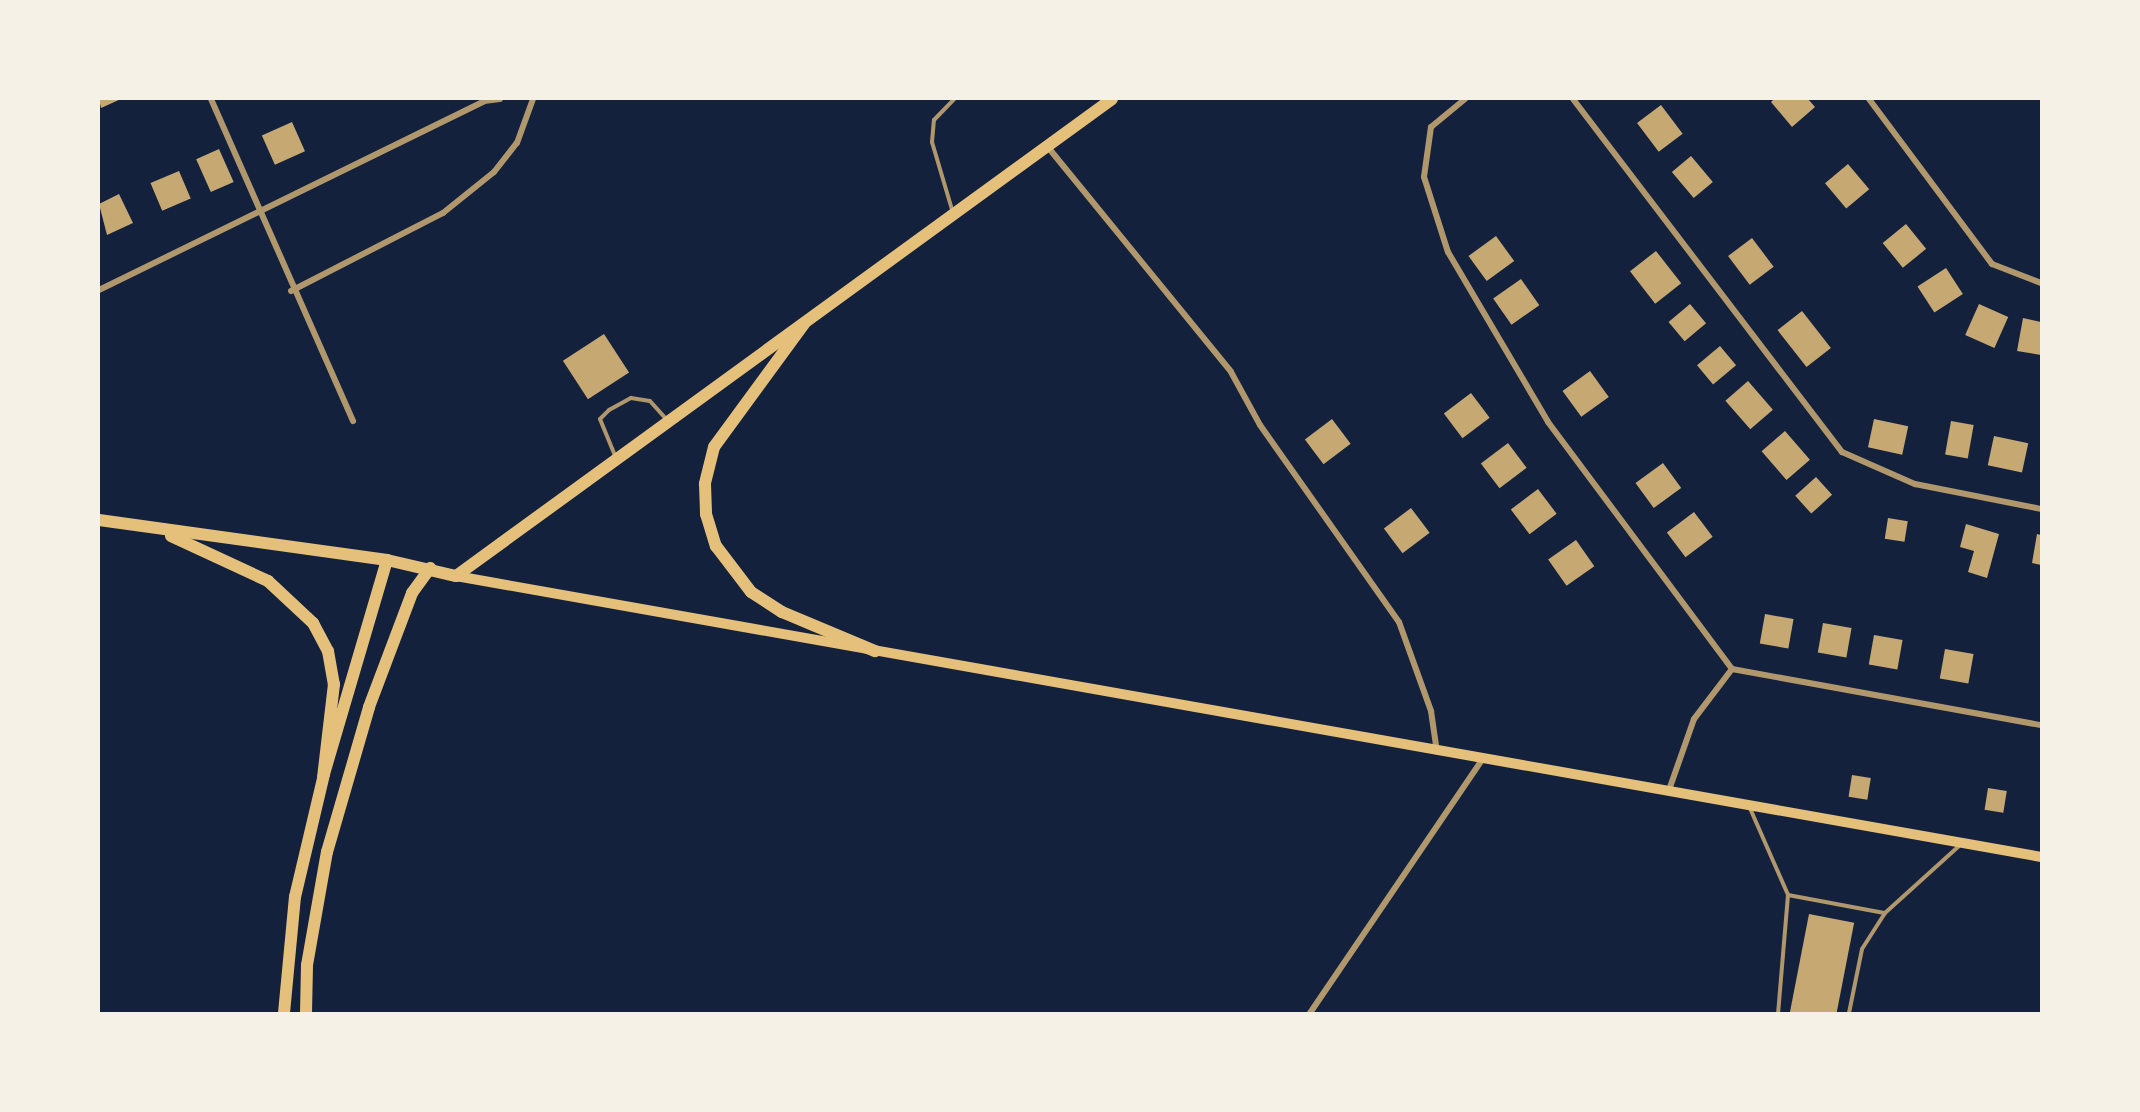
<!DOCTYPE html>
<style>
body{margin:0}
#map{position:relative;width:2140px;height:1112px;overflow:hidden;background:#14213d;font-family:"Golos Text",sans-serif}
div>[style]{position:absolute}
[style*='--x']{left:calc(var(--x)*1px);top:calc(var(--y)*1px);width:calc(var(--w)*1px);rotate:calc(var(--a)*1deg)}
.building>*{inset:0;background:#c6a872;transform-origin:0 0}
.service>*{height:4px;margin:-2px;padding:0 2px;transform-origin:2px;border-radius:2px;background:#b1986c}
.minor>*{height:6px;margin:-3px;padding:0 3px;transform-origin:3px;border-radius:3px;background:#b1986c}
.secondary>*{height:10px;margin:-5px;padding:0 5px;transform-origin:5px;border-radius:5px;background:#e5c07b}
.primary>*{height:12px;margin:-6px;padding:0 6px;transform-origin:6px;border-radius:6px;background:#e5c07b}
.trunk>*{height:12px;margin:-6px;padding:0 6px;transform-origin:6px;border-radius:6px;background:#e5c07b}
span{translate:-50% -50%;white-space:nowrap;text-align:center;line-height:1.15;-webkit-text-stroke:5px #f6f1e7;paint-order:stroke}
.frame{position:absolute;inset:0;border:100px solid #f6f1e7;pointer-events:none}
</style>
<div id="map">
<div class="building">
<div style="clip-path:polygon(99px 99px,121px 99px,101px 108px)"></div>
<div style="clip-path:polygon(1774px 99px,1808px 99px,1815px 107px,1792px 127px,1771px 102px)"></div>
<div style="left:1661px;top:105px;width:36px;height:30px;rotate:53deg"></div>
<div style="left:292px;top:122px;width:32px;height:33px;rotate:66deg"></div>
<div style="left:219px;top:149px;width:36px;height:25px;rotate:66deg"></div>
<div style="left:1691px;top:156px;width:34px;height:25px;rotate:50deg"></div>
<div style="left:1848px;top:164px;width:33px;height:30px;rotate:50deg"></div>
<div style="left:179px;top:171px;width:30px;height:31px;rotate:67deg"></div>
<div style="clip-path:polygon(119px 194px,133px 223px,107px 235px,99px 204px)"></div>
<div style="left:1906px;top:224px;width:32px;height:30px;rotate:51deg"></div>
<div style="left:1496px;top:236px;width:31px;height:34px;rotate:54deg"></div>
<div style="left:1752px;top:238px;width:36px;height:30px;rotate:53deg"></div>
<div style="left:1656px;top:251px;width:41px;height:33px;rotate:52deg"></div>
<div style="left:1946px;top:268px;width:31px;height:34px;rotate:57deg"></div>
<div style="left:1521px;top:279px;width:32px;height:34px;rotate:55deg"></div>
<div style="left:1690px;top:304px;width:25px;height:28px;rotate:50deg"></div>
<div style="left:1979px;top:304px;width:32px;height:34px;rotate:24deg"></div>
<div style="left:1802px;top:311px;width:47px;height:31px;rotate:52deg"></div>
<div style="clip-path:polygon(2023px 318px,2041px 322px,2041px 355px,2017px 351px)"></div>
<div style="left:604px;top:334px;width:46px;height:49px;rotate:57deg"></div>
<div style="left:1720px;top:346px;width:25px;height:30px;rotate:50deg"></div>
<div style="left:1590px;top:371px;width:32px;height:34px;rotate:54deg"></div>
<div style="left:1748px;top:381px;width:38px;height:30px;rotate:49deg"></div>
<div style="left:1471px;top:393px;width:31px;height:34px;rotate:53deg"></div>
<div style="left:1332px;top:419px;width:31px;height:34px;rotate:53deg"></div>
<div style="left:1874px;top:419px;width:35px;height:29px;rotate:12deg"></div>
<div style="left:1951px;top:421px;width:23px;height:34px;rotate:10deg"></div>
<div style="left:1785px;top:431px;width:38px;height:31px;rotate:49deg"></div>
<div style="left:1994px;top:436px;width:35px;height:30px;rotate:12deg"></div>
<div style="left:1508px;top:443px;width:31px;height:34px;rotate:53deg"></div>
<div style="left:1663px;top:463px;width:31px;height:34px;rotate:54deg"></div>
<div style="left:1816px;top:477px;width:24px;height:28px;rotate:48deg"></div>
<div style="left:1538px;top:489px;width:31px;height:34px;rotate:53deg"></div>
<div style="left:1411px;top:508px;width:31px;height:34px;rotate:53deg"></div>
<div style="left:1694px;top:512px;width:31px;height:34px;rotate:53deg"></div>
<div style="left:1888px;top:518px;width:20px;height:21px;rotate:9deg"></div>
<div style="clip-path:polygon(1966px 524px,1999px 534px,1987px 578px,1968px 572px,1974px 551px,1960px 547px)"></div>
<div style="clip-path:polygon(2037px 534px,2041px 535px,2041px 565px,2032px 563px)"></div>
<div style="left:1576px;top:540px;width:32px;height:34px;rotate:55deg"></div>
<div style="left:1765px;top:614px;width:29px;height:30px;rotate:10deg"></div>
<div style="left:1823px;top:623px;width:29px;height:30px;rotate:10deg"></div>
<div style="left:1874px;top:635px;width:29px;height:30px;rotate:10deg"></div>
<div style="left:1945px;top:649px;width:29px;height:30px;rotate:10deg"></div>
<div style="left:1852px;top:775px;width:19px;height:22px;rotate:9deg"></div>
<div style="left:1988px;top:788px;width:19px;height:22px;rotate:9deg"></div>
<div style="left:1809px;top:914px;width:46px;height:101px;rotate:11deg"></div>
</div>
<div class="service">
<div style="--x:953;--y:213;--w:74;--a:-106.5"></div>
<div style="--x:932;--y:142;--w:22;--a:-85"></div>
<div style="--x:934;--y:120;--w:29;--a:-46"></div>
<div style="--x:616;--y:458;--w:42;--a:-112.3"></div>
<div style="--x:600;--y:419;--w:13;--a:-45"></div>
<div style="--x:609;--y:410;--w:25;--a:-29"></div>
<div style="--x:631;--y:398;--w:19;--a:9"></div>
<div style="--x:650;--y:401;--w:24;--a:48"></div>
<div style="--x:1749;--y:806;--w:97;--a:66.3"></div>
<div style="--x:1788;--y:895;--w:118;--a:94.8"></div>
<div style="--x:1788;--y:895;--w:98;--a:10.6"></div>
<div style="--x:1849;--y:1013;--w:65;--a:-78.5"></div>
<div style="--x:1862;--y:949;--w:43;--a:-57.4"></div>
<div style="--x:1885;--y:913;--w:101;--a:-42.2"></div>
</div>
<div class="minor">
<div style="--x:211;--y:99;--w:352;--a:66.2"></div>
<div style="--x:1465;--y:99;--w:44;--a:140.5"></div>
<div style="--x:1431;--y:127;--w:50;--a:98"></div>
<div style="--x:1424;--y:177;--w:79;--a:72.3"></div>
<div style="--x:1448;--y:252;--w:197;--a:59.5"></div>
<div style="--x:1548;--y:422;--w:308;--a:53.3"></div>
<div style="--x:1732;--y:669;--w:63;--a:127.2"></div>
<div style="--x:1694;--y:719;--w:75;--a:109.4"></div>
<div style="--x:1573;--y:99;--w:444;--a:52.7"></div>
<div style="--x:1842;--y:452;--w:80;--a:23.7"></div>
<div style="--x:1915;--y:484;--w:128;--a:11.2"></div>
<div style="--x:1869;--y:99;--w:206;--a:53.3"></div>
<div style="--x:1992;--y:264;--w:53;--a:21.2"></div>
<div style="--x:1047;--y:146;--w:291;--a:50.8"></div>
<div style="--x:1231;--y:372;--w:60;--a:61.3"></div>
<div style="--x:1260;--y:425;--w:241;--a:54.8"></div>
<div style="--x:1399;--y:622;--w:95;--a:70.2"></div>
<div style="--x:1431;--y:711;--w:41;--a:81.7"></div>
<div style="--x:99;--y:290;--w:429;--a:-26.1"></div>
<div style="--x:484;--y:101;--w:16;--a:-7"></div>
<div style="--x:291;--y:291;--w:171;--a:-27.2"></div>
<div style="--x:443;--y:213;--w:65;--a:-38.8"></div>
<div style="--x:494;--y:172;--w:37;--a:-52"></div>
<div style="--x:517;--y:143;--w:47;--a:-70"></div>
<div style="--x:1732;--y:669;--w:314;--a:10.3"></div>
<div style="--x:1310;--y:1013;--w:306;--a:-55.8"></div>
</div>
<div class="secondary">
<div style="--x:456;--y:576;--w:1610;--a:10.05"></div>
</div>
<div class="primary">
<div style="--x:804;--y:324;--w:152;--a:126.2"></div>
<div style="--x:714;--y:447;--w:38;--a:104"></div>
<div style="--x:705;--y:484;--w:30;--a:88"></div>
<div style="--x:706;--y:514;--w:34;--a:73"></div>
<div style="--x:716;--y:546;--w:58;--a:52.7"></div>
<div style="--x:751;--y:592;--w:37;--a:33"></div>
<div style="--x:782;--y:612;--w:101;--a:22.8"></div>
<div style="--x:284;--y:1013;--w:117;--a:-84.6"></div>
<div style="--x:295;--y:897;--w:126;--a:-76.7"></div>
<div style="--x:324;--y:774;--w:223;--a:-73.6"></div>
<div style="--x:306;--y:1013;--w:48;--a:-88.8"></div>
<div style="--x:307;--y:965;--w:115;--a:-80"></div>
<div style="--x:327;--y:852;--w:151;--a:-73.8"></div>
<div style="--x:369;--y:707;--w:122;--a:-69.3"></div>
<div style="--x:412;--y:593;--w:31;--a:-54"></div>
</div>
<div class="trunk">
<div style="--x:99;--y:520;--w:291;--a:7.9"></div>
<div style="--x:387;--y:560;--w:71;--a:13.1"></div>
<div style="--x:456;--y:576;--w:811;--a:-36.02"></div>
<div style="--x:171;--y:536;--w:107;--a:24.9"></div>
<div style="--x:268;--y:581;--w:62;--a:43"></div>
<div style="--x:313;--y:623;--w:32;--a:62"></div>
<div style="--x:328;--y:651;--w:34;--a:80"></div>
<div style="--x:334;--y:684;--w:94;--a:96.7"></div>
</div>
<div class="frame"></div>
</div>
